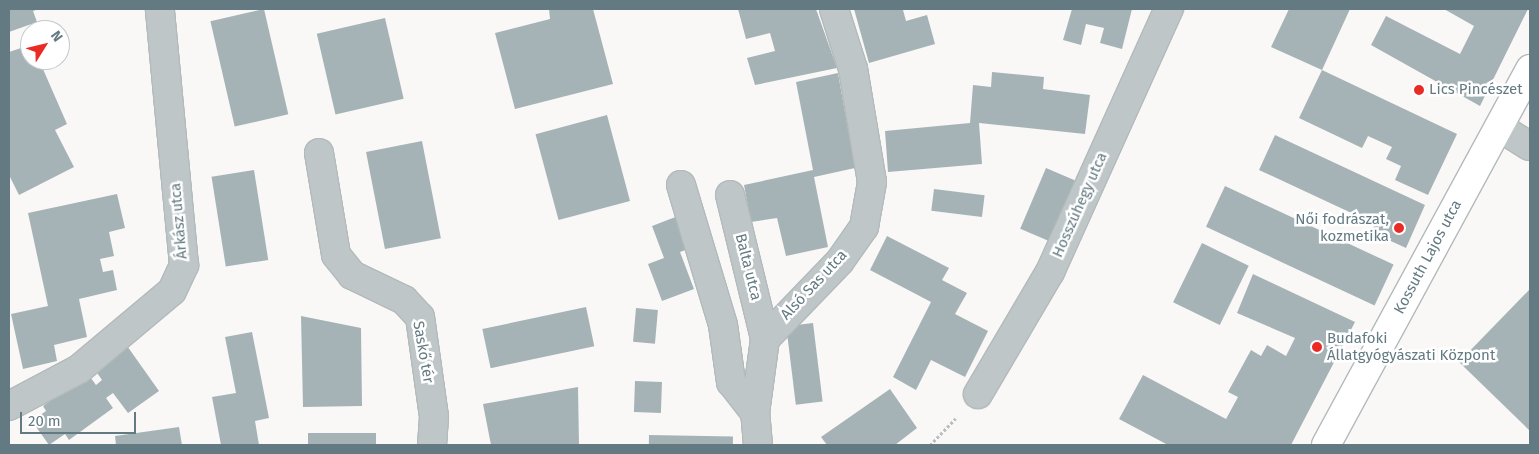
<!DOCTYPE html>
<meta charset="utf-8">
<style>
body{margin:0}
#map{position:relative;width:1539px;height:454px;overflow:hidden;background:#f9f8f6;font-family:"Fira Sans",sans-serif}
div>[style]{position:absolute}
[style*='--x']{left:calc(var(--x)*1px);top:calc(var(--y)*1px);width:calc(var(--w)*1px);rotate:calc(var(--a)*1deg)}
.building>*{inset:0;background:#a6b3b6;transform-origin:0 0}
.path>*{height:3px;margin-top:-1.5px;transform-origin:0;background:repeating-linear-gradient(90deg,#b9bec0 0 2.5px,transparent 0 5px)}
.roads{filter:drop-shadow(1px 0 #b3babc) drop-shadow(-1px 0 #b3babc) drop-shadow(0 1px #b3babc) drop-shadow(0 -1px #b3babc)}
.minor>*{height:28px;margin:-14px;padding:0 14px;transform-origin:14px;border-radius:14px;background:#bfc6c8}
.major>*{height:28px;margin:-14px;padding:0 14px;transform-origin:14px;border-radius:14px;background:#fff}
.dots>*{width:14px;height:14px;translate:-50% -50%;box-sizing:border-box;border:2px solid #fff;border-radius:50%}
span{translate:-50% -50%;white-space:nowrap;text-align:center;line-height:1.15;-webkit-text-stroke:5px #fff;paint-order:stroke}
.poi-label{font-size:15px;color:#637a82}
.left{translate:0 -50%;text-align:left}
.right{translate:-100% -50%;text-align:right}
.street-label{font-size:15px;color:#637a82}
.frame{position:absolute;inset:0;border:10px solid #637a82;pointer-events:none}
.north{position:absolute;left:20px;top:20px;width:50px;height:50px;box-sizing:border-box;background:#fff;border:1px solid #c1cacd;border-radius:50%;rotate:54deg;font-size:14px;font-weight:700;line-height:20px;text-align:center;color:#637a82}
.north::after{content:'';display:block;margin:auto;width:18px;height:22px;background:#ea2a25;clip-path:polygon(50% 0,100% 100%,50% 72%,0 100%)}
.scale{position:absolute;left:20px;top:412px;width:116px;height:22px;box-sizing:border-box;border:2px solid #637a82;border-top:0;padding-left:6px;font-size:15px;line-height:18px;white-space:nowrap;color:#637a82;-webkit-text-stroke:4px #fff;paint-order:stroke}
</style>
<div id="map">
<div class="building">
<div style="clip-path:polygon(9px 9px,39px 9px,33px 11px,37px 22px,9px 32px)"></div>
<div style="left:264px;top:9px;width:108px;height:55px;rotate:77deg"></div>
<div style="clip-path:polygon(549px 9px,593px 9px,613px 84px,515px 109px,495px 33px,550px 19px)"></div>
<div style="clip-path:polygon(738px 9px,816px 9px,837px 68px,755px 85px,747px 58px,775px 51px,770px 33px,746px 39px)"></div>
<div style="clip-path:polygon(854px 9px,907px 9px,903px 10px,906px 21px,927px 15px,935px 44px,869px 63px)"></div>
<div style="clip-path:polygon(1072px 9px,1132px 9px,1122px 49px,1100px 43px,1104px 28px,1086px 24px,1081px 45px,1063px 40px)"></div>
<div style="clip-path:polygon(1289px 9px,1350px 9px,1322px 70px,1271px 47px)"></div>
<div style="clip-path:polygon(1444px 9px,1528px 9px,1480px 106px,1371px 45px,1386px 16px,1460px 54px,1474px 26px)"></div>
<div style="left:385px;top:18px;width:83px;height:70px;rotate:77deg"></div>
<div style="clip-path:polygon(30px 45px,30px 60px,39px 60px,67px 124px,55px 130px,74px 167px,19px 195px,9px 175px,9px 52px)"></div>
<div style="clip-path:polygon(1322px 70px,1457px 134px,1428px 195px,1395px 180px,1401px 166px,1386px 159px,1392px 147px,1368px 136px,1362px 148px,1299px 118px)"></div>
<div style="clip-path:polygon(992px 72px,1044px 77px,1043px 89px,1090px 95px,1085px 134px,979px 123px,982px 164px,888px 172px,885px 131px,970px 123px,973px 85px,991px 87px)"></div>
<div style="clip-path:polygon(838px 73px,855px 168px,814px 177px,828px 247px,786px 256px,777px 218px,751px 222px,744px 185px,813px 170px,796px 82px)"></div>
<div style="left:607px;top:115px;width:89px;height:74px;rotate:75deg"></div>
<div style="clip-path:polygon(1275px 135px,1425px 205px,1406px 248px,1371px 232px,1375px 224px,1259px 170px)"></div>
<div style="left:422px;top:141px;width:99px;height:57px;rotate:79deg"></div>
<div style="left:1046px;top:168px;width:40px;height:66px;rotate:23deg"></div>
<div style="left:254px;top:170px;width:91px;height:43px;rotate:81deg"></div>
<div style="left:1225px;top:186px;width:186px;height:45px;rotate:25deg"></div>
<div style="left:934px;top:189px;width:51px;height:22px;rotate:7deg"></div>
<div style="clip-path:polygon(117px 194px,125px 228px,109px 232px,114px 256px,100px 259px,103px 272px,113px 270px,117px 290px,79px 299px,87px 337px,54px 345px,57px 361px,23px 369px,11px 314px,48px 306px,28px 213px)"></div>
<div style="clip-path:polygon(678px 216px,691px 248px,680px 252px,694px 289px,662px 301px,648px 264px,664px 258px,652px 226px)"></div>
<div style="clip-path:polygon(887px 236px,949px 268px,942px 280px,967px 293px,955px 314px,988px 331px,965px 377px,931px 360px,916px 390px,893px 377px,931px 302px,870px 270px)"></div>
<div style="left:1202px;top:243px;width:52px;height:66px;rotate:26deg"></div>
<div style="clip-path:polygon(1253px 274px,1355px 322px,1291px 445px,1168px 445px,1119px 419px,1143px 375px,1226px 419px,1238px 397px,1228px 392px,1251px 350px,1261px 356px,1267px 345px,1286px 356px,1295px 338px,1237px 313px)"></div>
<div style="clip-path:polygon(1530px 289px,1530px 431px,1459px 362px)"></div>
<div style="left:586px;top:307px;width:40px;height:106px;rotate:78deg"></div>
<div style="left:636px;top:308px;width:22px;height:34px;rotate:5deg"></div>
<div style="clip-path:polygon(301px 316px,361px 328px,362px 406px,303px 407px)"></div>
<div style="left:813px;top:323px;width:79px;height:27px;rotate:83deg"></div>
<div style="clip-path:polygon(252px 332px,269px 418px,255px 421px,259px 445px,221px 445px,212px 397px,236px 393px,225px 337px)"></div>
<div style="clip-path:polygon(125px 343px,159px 391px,128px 413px,113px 393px,106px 398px,113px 408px,69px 440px,65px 434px,49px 445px,32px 421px,46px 411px,43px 406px,88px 374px,96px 385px,102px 380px,93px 367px)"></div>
<div style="left:635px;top:381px;width:27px;height:31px;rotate:2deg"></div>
<div style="clip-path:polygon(578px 387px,579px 445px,491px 445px,483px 404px)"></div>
<div style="clip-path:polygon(890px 389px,917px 428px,895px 445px,827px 445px,821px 437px)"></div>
<div style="clip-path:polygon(179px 427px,182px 445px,116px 445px,115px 436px)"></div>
<div style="left:308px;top:433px;width:68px;height:12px"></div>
<div style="left:649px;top:435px;width:84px;height:10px;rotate:1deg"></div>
</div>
<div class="path">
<div style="--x:930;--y:445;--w:37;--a:-46"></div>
</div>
<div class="roads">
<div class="minor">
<div style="--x:1499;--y:127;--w:36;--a:32"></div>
<div style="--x:319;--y:153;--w:103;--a:80.5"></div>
<div style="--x:336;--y:255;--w:26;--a:51"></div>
<div style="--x:352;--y:275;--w:58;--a:25.7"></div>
<div style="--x:404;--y:300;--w:23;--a:47"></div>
<div style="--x:420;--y:317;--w:101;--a:82"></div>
<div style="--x:434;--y:417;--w:28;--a:94"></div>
<div style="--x:681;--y:185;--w:146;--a:73.3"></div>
<div style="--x:723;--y:325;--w:58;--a:82"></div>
<div style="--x:731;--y:382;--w:39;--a:52"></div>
<div style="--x:730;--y:195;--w:148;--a:76.3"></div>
<div style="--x:978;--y:394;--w:142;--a:-59.5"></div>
<div style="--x:1050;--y:272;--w:289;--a:-65.7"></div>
<div style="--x:9;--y:406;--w:79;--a:-27.9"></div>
<div style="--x:79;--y:369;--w:121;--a:-40"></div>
<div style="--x:172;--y:291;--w:29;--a:-65"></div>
<div style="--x:184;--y:265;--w:257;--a:-95.4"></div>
<div style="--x:758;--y:445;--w:32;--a:-95"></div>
<div style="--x:755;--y:413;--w:75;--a:-82.3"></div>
<div style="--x:765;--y:339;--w:108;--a:-46.1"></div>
<div style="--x:840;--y:261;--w:42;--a:-54.8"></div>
<div style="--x:864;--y:227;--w:46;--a:-79.9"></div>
<div style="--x:872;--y:182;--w:115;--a:-99.5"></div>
<div style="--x:853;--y:69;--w:63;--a:-107.6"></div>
</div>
<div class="major">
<div style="--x:1326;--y:445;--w:428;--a:-61.5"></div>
</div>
</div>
<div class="dots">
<div style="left:1419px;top:90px;background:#ea2a25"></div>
<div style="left:1399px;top:228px;background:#ea2a25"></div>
<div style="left:1317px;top:347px;background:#ea2a25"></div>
</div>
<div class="poi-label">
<span class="left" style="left:1429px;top:90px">Lics Pincészet</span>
<span class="right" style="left:1389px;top:228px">Női fodrászat,<br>kozmetika</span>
<span class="left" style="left:1327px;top:347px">Budafoki<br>Állatgyógyászati Központ</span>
</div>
<div class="street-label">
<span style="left:1080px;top:205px;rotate:-66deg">Hosszúhegy utca</span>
<span style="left:179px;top:221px;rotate:-95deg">Árkász utca</span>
<span style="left:1428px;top:257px;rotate:-62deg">Kossuth Lajos utca</span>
<span style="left:748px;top:267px;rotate:76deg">Balta utca</span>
<span style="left:814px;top:285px;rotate:-47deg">Alsó Sas utca</span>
<span style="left:423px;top:352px;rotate:80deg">Saskő tér</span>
</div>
<div class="frame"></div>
<div class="north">N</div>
<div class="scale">20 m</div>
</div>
